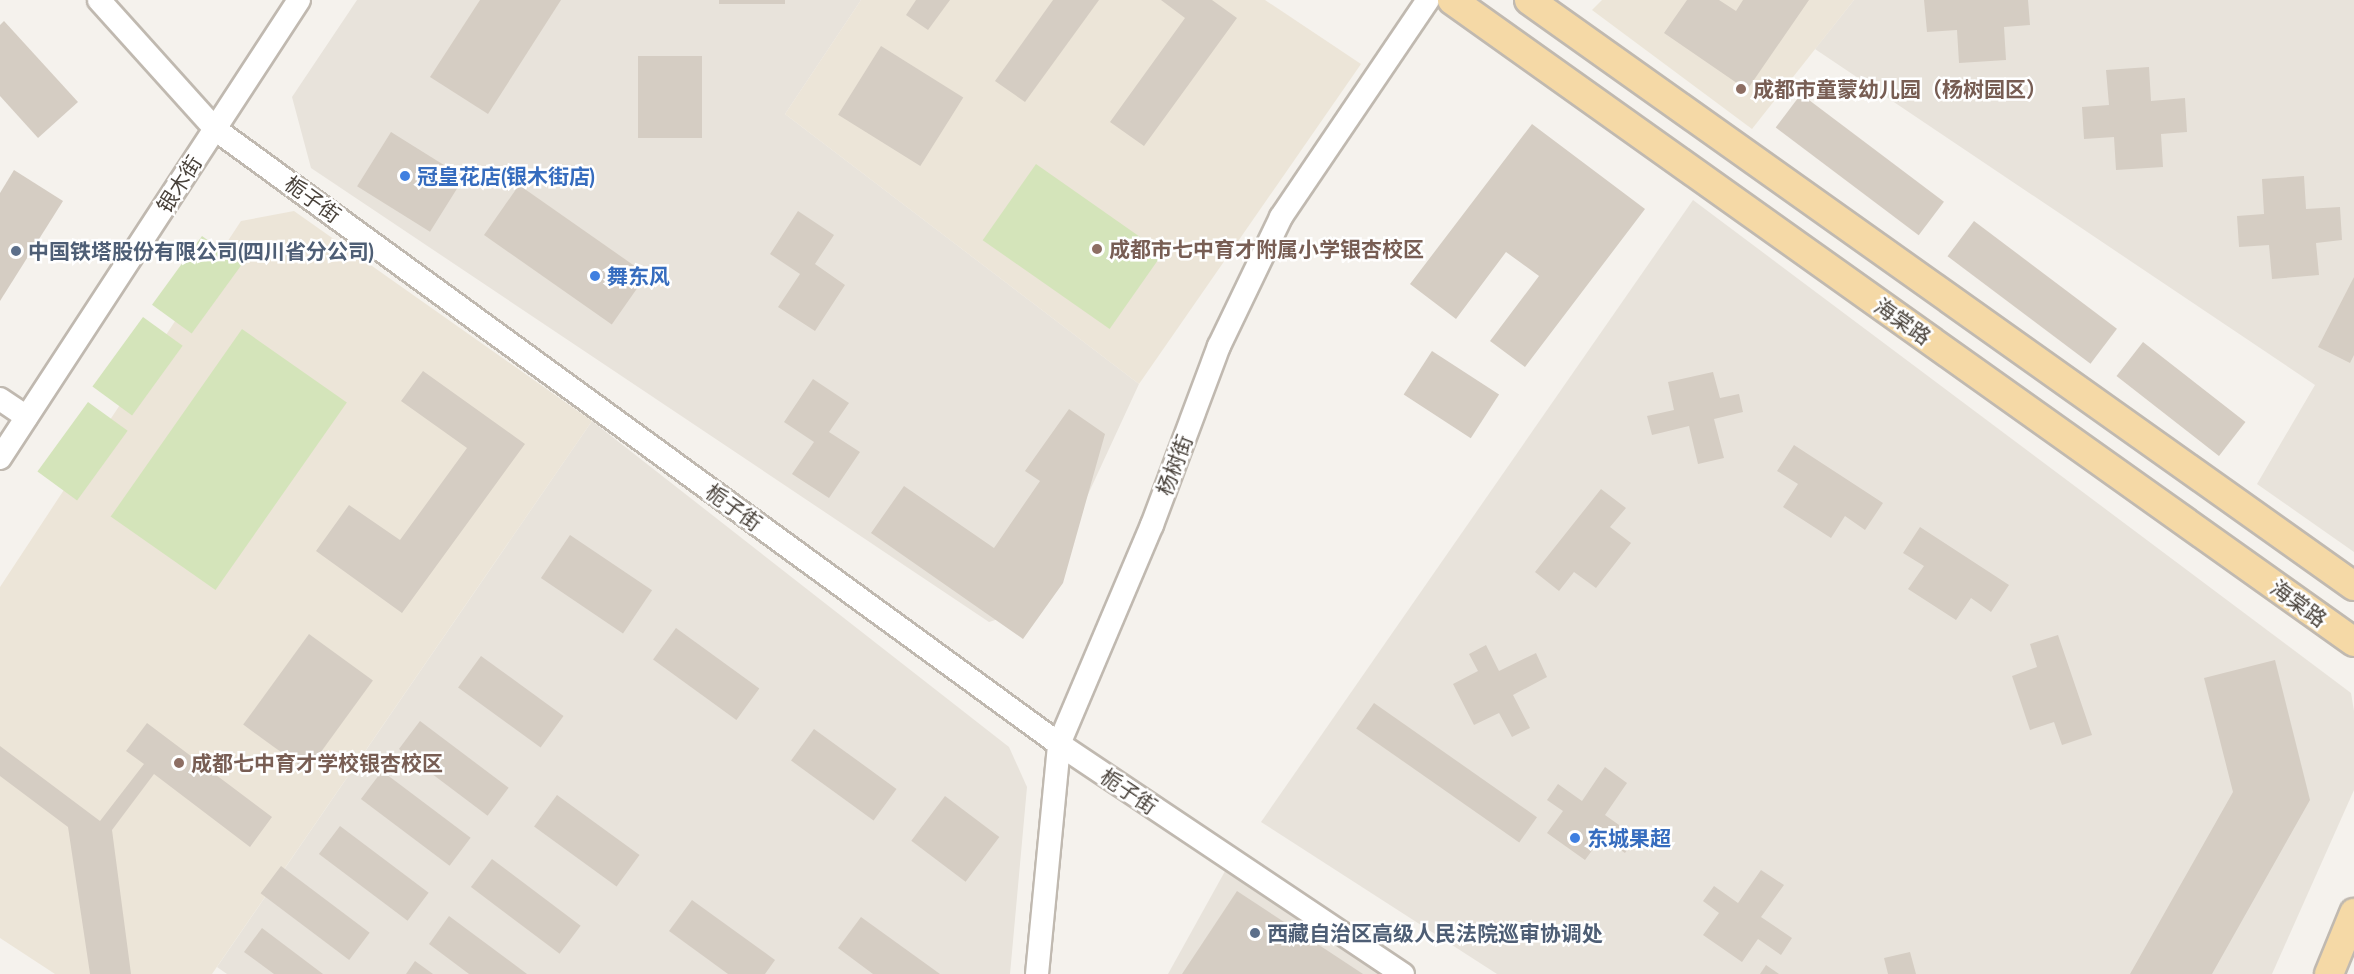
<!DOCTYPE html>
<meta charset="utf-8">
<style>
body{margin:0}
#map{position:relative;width:2354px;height:974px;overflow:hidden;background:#f5f2ed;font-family:"Asap Condensed","Noto Sans SC",sans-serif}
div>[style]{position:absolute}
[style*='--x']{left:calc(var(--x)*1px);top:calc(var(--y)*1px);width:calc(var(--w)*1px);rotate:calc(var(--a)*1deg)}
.residential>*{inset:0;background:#e8e3db}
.education>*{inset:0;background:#ece5d8}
.green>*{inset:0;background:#d4e4ba;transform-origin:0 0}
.building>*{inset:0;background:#d5cdc3;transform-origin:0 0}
.roads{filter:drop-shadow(2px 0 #c0b9b0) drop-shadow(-2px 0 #c0b9b0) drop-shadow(0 2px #c0b9b0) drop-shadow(0 -2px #c0b9b0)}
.minor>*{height:22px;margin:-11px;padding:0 11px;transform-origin:11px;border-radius:11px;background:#fff}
.major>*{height:28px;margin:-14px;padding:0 14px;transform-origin:14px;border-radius:14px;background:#f5d9a6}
.dots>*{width:16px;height:16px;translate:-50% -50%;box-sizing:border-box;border:3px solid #fff;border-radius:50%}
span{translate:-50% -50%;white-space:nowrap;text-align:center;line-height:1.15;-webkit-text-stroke:5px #fff;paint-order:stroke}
.education-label{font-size:21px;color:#785e54;font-weight:700}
.left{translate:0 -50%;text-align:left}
.shop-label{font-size:21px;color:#366cbe;font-weight:700}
.street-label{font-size:21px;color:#49423b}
.service-label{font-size:21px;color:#4e5e75;font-weight:700}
</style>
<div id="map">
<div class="residential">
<div style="clip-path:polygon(357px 0,861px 0,785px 114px,1139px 384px,1036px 607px,989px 622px,311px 168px,292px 97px)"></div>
<div style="clip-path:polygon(1854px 0,2354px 0,2354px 552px,2257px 484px,2315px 385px,1815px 49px)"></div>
<div style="clip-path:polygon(1693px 200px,2351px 693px,2354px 711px,2354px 790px,2272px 974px,1497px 974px,1261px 822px)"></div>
<div style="clip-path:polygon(592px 421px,1009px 747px,1027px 787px,1010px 974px,227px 974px,217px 967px)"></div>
<div style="clip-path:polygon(1229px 864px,1396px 974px,1168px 974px)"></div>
</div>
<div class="education">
<div style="clip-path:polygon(861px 0,1265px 0,1361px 64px,1139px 384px,785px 114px)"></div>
<div style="clip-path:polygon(1602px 0,1854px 0,1752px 129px,1592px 10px)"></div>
<div style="clip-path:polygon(294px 211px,592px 421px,212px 974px,55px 974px,0 938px,0 587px,241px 221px)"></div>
</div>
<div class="green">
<div style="left:1036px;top:164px;width:155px;height:93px;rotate:35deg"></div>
<div style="left:202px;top:236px;width:49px;height:85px;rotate:36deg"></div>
<div style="left:143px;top:317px;width:49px;height:86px;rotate:36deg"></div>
<div style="left:242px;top:329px;width:128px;height:229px;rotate:35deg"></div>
<div style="left:88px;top:402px;width:49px;height:86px;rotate:36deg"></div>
</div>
<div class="building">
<div style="clip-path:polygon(480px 0,561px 0,488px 114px,430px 77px)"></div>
<div style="left:719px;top:0;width:66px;height:4px"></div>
<div style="clip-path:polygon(916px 0,950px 0,928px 30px,906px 15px)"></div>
<div style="clip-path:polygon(1053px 0,1099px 0,1025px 102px,995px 81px)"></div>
<div style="clip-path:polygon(1161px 0,1212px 0,1237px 18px,1144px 146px,1110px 122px,1185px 18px)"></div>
<div style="clip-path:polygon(1687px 0,1719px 0,1736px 11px,1743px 0,1809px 0,1747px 90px,1664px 33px)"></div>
<div style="clip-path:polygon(1924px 0,2028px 0,2030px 25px,2004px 27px,2006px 60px,1959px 63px,1957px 30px,1927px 32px)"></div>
<div style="clip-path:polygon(4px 21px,78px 102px,38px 138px,0 96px,0 25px)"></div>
<div style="left:881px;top:46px;width:97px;height:81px;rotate:32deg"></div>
<div style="left:638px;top:56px;width:64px;height:82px"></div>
<div style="clip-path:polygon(2149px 67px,2151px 101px,2185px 98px,2187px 132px,2161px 134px,2163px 167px,2116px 170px,2114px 137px,2084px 139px,2082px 107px,2109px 105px,2106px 70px)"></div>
<div style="left:1801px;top:94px;width:179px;height:42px;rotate:37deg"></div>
<div style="clip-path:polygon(1532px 124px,1645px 209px,1525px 367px,1490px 341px,1539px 276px,1506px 252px,1456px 319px,1410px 284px)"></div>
<div style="left:391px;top:132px;width:86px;height:64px;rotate:32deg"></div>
<div style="clip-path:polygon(14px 170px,63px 201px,0 301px,0 193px)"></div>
<div style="clip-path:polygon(2304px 176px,2306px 209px,2340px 207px,2342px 240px,2316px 243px,2319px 275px,2272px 279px,2269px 245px,2239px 247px,2237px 216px,2264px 214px,2262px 179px)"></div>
<div style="left:519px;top:185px;width:156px;height:61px;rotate:35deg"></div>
<div style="clip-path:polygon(798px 211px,834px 235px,815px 264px,845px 285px,815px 331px,778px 307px,800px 274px,770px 254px)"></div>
<div style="left:1974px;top:221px;width:179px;height:44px;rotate:37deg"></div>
<div style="clip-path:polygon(2354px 277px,2354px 355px,2350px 363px,2318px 347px)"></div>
<div style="left:2143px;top:342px;width:130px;height:43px;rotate:38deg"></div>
<div style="left:1432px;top:351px;width:80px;height:52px;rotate:33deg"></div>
<div style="clip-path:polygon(423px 371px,525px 444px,402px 613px,316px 551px,349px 505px,400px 540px,467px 448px,401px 401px)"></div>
<div style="clip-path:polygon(1713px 372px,1720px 398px,1739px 394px,1743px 412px,1714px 419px,1724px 458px,1698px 464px,1689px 426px,1652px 435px,1647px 416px,1674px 410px,1668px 382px)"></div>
<div style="clip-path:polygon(813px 379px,849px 403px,829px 432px,860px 452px,829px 498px,792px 474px,814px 442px,784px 422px)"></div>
<div style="clip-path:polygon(1069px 409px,1105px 434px,1063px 583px,1023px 639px,871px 533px,904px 486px,994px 548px,1040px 481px,1025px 471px)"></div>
<div style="clip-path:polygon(1794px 445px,1883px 503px,1865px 530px,1845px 516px,1831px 538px,1783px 507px,1798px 484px,1777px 471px)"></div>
<div style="clip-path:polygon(1601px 489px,1626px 508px,1610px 527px,1631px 543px,1596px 588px,1574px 572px,1559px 591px,1535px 572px)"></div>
<div style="clip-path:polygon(1920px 527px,2009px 585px,1991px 612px,1971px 598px,1956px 620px,1908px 589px,1924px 566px,1903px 553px)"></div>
<div style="left:570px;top:535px;width:99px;height:52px;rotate:34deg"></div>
<div style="left:676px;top:628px;width:103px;height:39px;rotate:36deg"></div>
<div style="left:309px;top:634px;width:79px;height:112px;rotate:36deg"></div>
<div style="clip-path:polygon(2058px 635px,2092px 735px,2062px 745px,2054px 722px,2030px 730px,2012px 676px,2037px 667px,2030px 644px)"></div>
<div style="clip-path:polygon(1486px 645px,1499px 671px,1536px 653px,1547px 677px,1513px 695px,1530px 728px,1512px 737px,1499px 713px,1474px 725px,1453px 684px,1478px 671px,1469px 654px)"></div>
<div style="left:481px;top:656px;width:102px;height:39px;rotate:36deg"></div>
<div style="clip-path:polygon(2275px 660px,2310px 800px,2212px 974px,2130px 974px,2233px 792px,2204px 678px)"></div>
<div style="left:1374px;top:703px;width:199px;height:31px;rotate:35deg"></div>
<div style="left:420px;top:721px;width:111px;height:35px;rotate:37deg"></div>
<div style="clip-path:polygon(147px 723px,272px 817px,250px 847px,154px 774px,112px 830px,131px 974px,90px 974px,68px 827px,0 776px,0 746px,100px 821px,144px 764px,126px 751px)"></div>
<div style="left:814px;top:729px;width:102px;height:39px;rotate:36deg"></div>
<div style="clip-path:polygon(1605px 767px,1627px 783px,1605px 815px,1636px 837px,1625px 853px,1602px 837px,1585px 860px,1547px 833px,1563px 811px,1547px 800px,1558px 784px,1582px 801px)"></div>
<div style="left:382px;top:771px;width:111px;height:35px;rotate:37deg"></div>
<div style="left:557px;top:795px;width:102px;height:39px;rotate:36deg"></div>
<div style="left:945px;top:796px;width:68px;height:56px;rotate:37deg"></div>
<div style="left:340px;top:826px;width:111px;height:35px;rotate:37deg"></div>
<div style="left:492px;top:859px;width:111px;height:35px;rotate:37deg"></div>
<div style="left:281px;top:866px;width:111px;height:34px;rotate:37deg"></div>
<div style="clip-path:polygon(1761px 870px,1784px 885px,1761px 917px,1792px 938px,1781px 955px,1758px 939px,1742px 962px,1703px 935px,1719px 913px,1703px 901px,1714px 886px,1738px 903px)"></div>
<div style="clip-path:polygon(1237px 891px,1363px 974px,1182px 974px)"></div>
<div style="clip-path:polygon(692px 900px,775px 960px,765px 974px,728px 974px,669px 931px)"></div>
<div style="clip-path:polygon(449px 916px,527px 974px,469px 974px,429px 944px)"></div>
<div style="clip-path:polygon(861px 917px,940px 974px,873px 974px,838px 948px)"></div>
<div style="clip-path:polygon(262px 928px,323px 974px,274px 974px,244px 952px)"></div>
<div style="clip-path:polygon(1910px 952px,1916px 974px,1888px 974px,1884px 958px)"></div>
<div style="clip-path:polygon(415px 961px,433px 974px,406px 974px)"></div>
<div style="clip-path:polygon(1766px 965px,1779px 974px,1760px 974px)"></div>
</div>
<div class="roads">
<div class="minor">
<div style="--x:99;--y:0;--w:173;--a:48"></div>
<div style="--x:215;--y:129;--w:1044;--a:36.08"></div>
<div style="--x:1059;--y:744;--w:414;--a:33.8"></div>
<div style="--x:0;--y:399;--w:32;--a:34"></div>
<div style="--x:0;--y:458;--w:547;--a:-56.86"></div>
<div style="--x:1037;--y:974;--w:231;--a:-84.5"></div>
<div style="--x:1059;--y:744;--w:238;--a:-67"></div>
<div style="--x:1152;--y:525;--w:191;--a:-69.5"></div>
<div style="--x:1219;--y:346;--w:143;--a:-64.3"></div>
<div style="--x:1281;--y:217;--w:262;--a:-55.9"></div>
</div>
<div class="major">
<div style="--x:1452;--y:0;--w:1107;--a:35.44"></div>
<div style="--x:1529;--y:0;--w:1012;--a:35.39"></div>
<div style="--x:2329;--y:974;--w:66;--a:-67.7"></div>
</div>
</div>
<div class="dots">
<div style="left:1741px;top:89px;background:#8d6e63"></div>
<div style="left:405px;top:176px;background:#3f7fe0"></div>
<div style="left:1097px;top:249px;background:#8d6e63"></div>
<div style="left:16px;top:251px;background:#5c6f8a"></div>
<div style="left:595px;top:276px;background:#3f7fe0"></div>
<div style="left:179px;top:763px;background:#8d6e63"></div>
<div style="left:1575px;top:838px;background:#3f7fe0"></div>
<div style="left:1255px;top:933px;background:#5c6f8a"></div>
</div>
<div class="education-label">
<span class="left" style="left:1753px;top:89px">成都市童蒙幼儿园（杨树园区）</span>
<span class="left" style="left:1109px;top:249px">成都市七中育才附属小学银杏校区</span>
<span class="left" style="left:191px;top:763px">成都七中育才学校银杏校区</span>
</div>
<div class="shop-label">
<span class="left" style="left:417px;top:176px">冠皇花店(银木街店)</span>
<span class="left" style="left:607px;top:276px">舞东风</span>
<span class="left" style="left:1587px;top:838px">东城果超</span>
</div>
<div class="street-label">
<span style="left:179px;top:184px;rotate:-57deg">银木街</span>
<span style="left:313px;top:199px;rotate:36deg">栀子街</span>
<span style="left:1903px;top:321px;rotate:35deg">海棠路</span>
<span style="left:1174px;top:465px;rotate:-69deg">杨树街</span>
<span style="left:734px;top:507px;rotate:36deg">栀子街</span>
<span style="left:2299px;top:603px;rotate:36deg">海棠路</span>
<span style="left:1129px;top:791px;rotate:34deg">栀子街</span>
</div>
<div class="service-label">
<span class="left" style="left:28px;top:251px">中国铁塔股份有限公司(四川省分公司)</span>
<span class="left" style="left:1267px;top:933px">西藏自治区高级人民法院巡审协调处</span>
</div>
</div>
